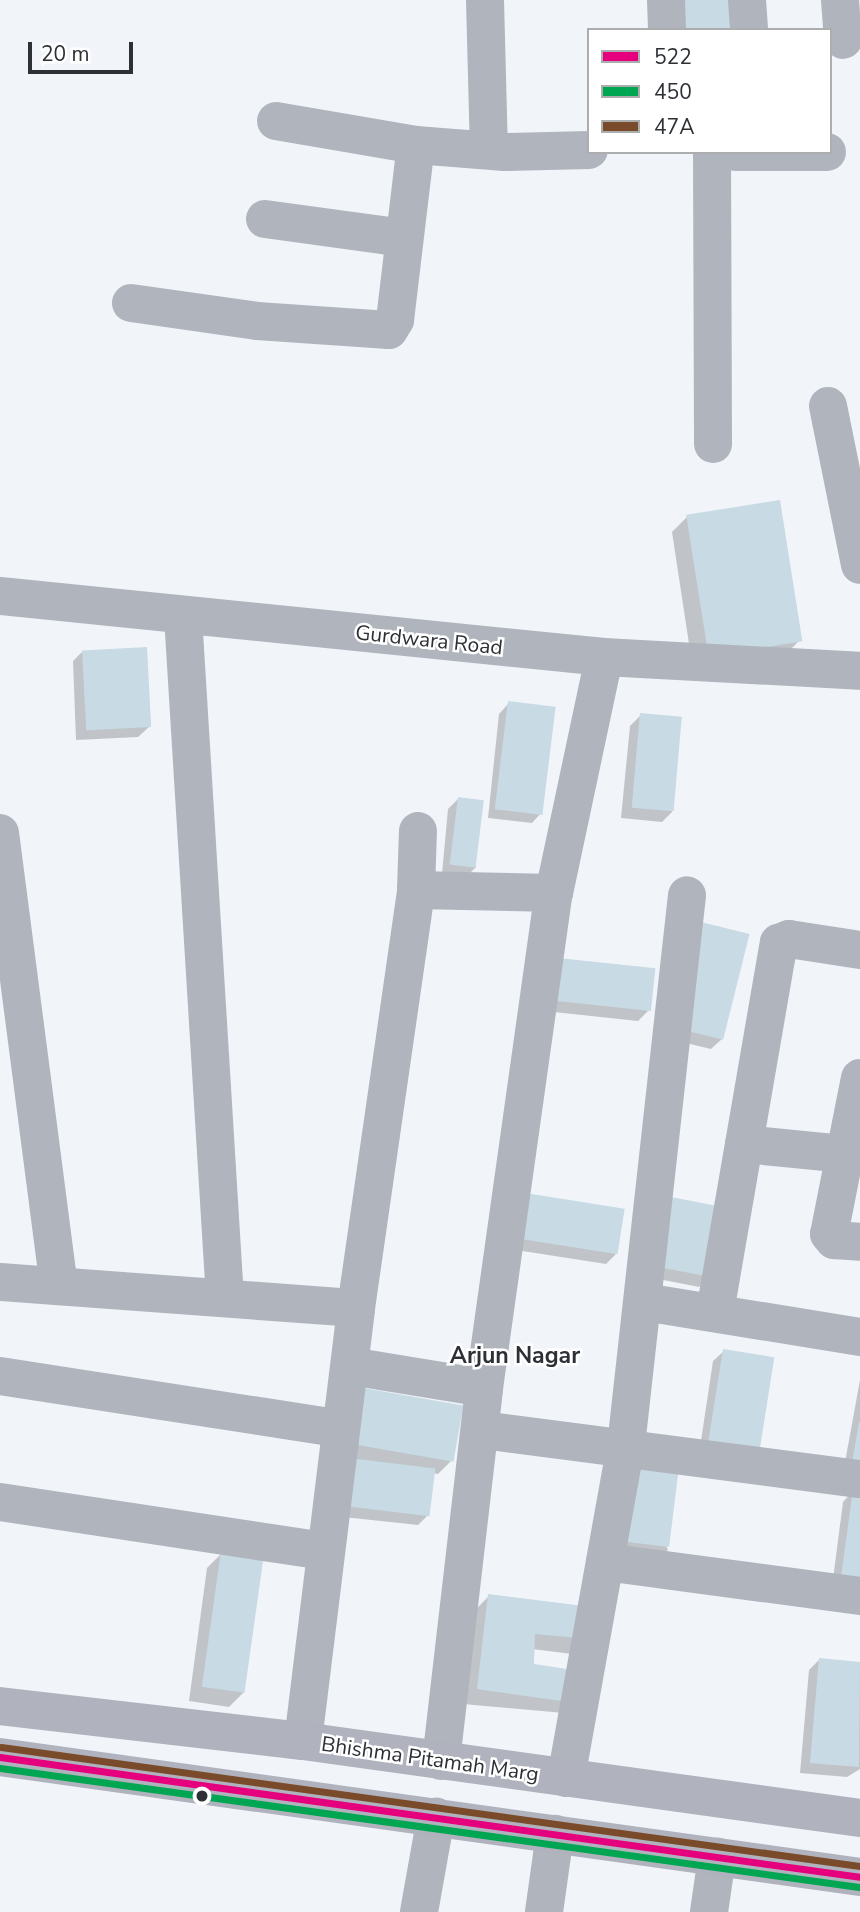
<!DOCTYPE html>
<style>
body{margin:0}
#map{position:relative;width:860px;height:1912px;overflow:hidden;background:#f1f5fa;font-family:"Nunito Sans",sans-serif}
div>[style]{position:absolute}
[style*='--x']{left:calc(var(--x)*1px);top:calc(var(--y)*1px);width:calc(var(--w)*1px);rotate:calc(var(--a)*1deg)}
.shadow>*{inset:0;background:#0003}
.building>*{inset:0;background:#c8dae4;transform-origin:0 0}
.minor>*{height:38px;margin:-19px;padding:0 19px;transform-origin:19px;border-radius:19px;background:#b0b4bd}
.secondary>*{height:38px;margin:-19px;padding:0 19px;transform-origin:19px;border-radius:19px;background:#b0b3bd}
.bus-1>*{height:7px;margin:-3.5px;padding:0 3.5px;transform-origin:3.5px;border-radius:3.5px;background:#e5007d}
.bus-2>*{height:7px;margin:-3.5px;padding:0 3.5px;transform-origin:3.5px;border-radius:3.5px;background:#00a651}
.bus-3>*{height:7px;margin:-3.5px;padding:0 3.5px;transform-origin:3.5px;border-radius:3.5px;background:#7a4b2a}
.dots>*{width:19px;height:19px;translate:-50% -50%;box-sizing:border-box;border:4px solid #fff;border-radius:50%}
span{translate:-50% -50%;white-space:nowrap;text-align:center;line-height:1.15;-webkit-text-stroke:5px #fff;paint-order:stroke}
.street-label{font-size:21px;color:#2d3136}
.neighbourhood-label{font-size:23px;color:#2d3136;font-weight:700}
.legend{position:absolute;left:587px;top:28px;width:245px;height:126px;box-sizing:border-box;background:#fff;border:2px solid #abadaf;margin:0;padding:9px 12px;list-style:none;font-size:21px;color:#2d3136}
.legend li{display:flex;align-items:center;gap:14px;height:35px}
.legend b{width:35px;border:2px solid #abadaf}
.scale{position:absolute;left:28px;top:42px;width:105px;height:32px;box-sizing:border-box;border:4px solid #2d3136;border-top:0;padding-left:9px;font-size:21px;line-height:24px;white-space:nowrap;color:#2d3136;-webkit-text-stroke:5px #fff;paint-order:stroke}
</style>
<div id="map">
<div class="shadow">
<div style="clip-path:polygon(687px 517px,800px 640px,785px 655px,693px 670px,672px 532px)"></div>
<div style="clip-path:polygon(83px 651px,149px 727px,138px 737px,76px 740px,73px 661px)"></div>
<div style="clip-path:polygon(509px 703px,542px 812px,532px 823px,488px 818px,499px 714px)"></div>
<div style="clip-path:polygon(641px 715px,672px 812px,662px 822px,621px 818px,630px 726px)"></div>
<div style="clip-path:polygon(458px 799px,476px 867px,466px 877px,442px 874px,448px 809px)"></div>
<div style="clip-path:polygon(691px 934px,722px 1039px,711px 1049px,665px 1038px)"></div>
<div style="clip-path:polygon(539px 969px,648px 1011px,638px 1021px,535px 1010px)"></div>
<div style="clip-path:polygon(671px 1199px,709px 1277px,699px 1287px,648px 1277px)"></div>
<div style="clip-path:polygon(510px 1204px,616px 1254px,606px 1264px,503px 1248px)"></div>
<div style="clip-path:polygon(724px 1351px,758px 1451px,699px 1454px,713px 1361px)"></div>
<div style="clip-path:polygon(860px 1380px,860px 1475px,843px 1473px)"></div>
<div style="clip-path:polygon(344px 1404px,453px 1459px,438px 1474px,433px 1473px,428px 1515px,418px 1525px,334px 1516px)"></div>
<div style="clip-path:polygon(624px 1464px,668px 1550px,658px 1560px,605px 1550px)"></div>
<div style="clip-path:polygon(853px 1491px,860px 1592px,832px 1587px,843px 1502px)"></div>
<div style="clip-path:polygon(222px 1553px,244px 1692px,229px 1707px,189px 1701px,207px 1568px)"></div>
<div style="clip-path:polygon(489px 1596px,590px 1608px,572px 1654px,532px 1649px,530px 1671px,574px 1702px,564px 1713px,463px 1704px,474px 1611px)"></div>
<div style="clip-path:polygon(819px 1660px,860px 1664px,860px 1769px,847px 1777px,800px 1773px,809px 1670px)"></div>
</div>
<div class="building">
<div style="left:674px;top:0;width:62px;height:30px"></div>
<div style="left:780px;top:500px;width:143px;height:95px;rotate:81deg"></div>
<div style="left:147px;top:647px;width:80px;height:65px;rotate:87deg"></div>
<div style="left:508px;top:701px;width:48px;height:109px;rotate:7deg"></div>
<div style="left:640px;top:713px;width:42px;height:95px;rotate:5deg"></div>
<div style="left:458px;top:797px;width:26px;height:68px;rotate:7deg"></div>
<div style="left:701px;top:922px;width:50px;height:109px;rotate:14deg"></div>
<div style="left:549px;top:957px;width:107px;height:43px;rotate:6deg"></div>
<div style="left:519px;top:1192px;width:107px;height:46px;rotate:9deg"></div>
<div style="left:671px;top:1197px;width:54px;height:71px;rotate:11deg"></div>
<div style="left:723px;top:1349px;width:52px;height:96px;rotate:9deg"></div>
<div style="left:358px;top:1387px;width:107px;height:57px;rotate:10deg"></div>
<div style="clip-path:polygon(859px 1422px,860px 1422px,860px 1464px,852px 1463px)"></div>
<div style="left:349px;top:1458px;width:87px;height:48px;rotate:7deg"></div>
<div style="left:624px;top:1463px;width:55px;height:78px;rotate:7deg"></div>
<div style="clip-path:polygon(853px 1489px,860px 1490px,860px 1580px,841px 1577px)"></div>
<div style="left:221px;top:1551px;width:43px;height:137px;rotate:8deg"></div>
<div style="clip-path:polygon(488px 1594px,592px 1607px,589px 1639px,535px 1634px,534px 1664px,580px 1671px,576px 1703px,477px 1689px)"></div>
<div style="clip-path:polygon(819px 1658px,860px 1662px,859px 1767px,810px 1763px)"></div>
</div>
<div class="minor">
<div style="--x:485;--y:0;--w:150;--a:88.5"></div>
<div style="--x:666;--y:0;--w:30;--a:88"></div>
<div style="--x:747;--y:0;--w:30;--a:86"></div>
<div style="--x:840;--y:0;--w:40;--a:85.7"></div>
<div style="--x:276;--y:121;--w:142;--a:9.7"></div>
<div style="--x:416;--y:145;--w:89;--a:4.5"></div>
<div style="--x:505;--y:152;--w:84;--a:-1.4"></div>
<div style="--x:712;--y:152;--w:292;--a:89.8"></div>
<div style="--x:735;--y:152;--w:92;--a:0"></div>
<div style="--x:265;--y:219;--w:139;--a:7.8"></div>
<div style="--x:131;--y:303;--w:127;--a:8.1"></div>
<div style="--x:257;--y:321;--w:132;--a:3.9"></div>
<div style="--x:389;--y:330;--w:12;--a:-59"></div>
<div style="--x:395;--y:320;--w:176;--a:-83.2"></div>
<div style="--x:828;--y:406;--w:162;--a:78.6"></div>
<div style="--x:0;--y:596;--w:607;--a:5.77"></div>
<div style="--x:604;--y:657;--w:256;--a:3.1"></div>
<div style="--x:183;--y:616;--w:683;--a:86.48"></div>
<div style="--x:0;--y:833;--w:457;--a:82.6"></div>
<div style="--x:416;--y:890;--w:138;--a:1.2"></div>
<div style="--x:860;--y:1078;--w:159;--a:101.2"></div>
<div style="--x:829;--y:1234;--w:8;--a:50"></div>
<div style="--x:834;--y:1240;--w:26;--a:4"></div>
<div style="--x:744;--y:1144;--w:100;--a:5.7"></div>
<div style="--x:0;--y:1282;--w:357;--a:4.2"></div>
<div style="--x:644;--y:1302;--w:219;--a:9.2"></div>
<div style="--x:715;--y:1312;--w:375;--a:-80.2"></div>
<div style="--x:779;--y:943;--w:11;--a:-22"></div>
<div style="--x:789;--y:939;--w:72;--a:8.8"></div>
<div style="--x:350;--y:1366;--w:136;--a:9.3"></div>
<div style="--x:0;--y:1376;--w:345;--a:8.8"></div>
<div style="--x:482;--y:1430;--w:381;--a:7.4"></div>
<div style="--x:0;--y:1502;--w:328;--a:8.6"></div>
<div style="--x:605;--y:1562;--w:257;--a:7.6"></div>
<div style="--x:303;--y:1741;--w:436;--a:-83"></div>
<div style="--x:356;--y:1308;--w:422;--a:-81.8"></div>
<div style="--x:416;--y:890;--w:59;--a:-88.1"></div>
<div style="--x:441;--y:1761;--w:375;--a:-83.4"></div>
<div style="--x:484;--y:1388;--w:500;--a:-82"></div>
<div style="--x:554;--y:893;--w:241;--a:-78"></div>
<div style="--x:566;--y:1778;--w:337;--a:-79.8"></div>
<div style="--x:626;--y:1446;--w:554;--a:-83.68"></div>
<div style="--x:419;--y:1912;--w:97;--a:-79.9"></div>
<div style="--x:544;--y:1912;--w:79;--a:-82"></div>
<div style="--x:709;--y:1912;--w:56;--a:-81.7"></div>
</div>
<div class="secondary">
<div style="--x:0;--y:1706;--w:305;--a:6.6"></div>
<div style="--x:303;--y:1741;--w:562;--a:7.87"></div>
<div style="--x:0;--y:1757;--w:868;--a:7.94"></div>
</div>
<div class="bus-1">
<div style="--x:0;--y:1757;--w:868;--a:7.94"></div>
</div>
<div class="bus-2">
<div style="--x:0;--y:1768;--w:867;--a:7.89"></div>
</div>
<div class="bus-3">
<div style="--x:1;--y:1747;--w:867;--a:7.89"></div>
</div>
<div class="dots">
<div style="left:202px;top:1796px;background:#2d3136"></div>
</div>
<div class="street-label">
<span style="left:429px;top:640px;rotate:6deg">Gurdwara Road</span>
<span style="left:430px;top:1759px;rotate:8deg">Bhishma Pitamah Marg</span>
</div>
<div class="neighbourhood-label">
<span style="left:515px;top:1356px">Arjun Nagar</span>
</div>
<ul class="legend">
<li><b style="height:9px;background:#e5007d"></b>522</li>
<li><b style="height:9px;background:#00a651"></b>450</li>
<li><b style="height:9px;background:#7a4b2a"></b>47A</li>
</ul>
<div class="scale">20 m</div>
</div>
